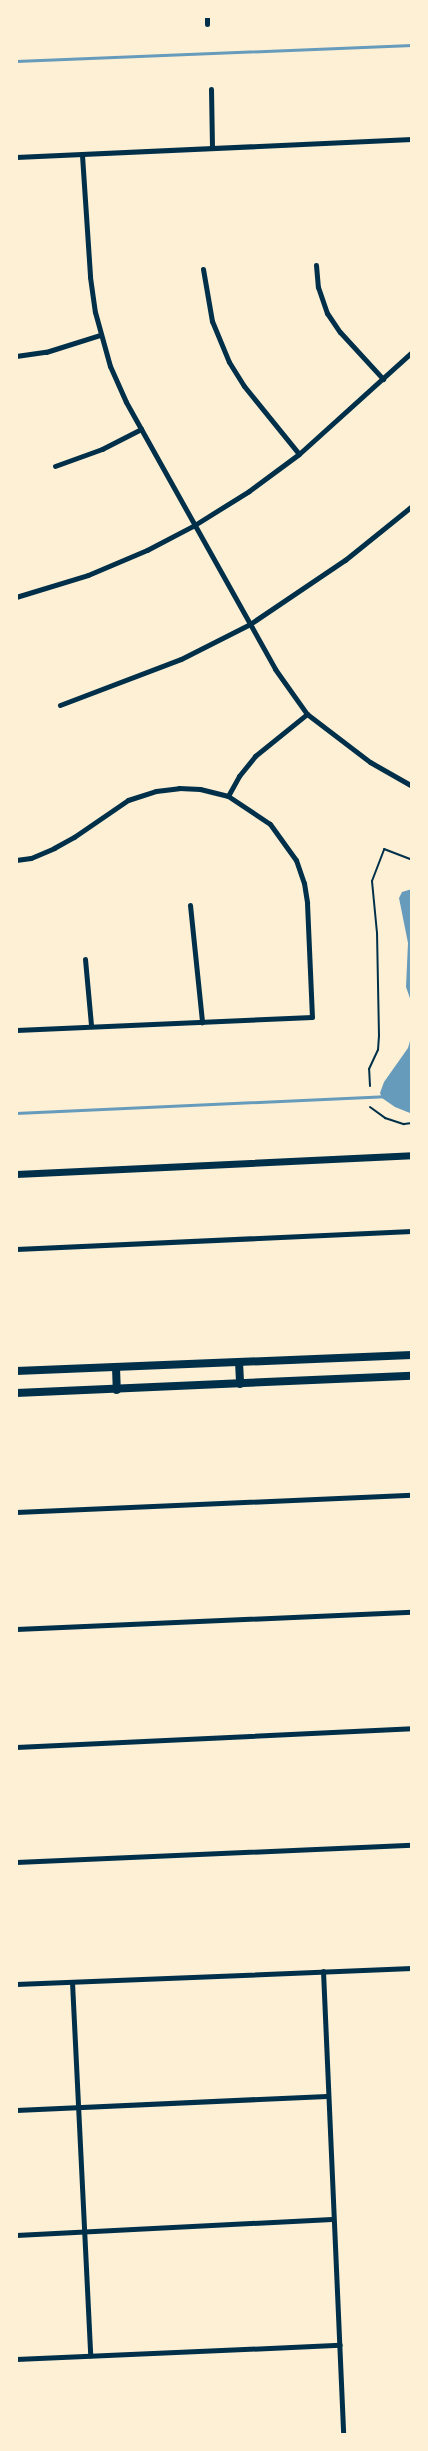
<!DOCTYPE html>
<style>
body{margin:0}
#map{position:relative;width:428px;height:2451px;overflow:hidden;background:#fdf0d5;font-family:"PT Sans Narrow",sans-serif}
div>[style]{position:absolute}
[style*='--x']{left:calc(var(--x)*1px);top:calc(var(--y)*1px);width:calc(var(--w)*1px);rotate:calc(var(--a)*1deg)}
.water>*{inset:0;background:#669bbc}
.stream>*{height:2.5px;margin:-1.25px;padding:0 1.25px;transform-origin:1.25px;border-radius:1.25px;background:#669bbc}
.path>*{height:2px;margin:-1px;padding:0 1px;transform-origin:1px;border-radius:1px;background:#003049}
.minor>*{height:5px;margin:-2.5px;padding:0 2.5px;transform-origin:2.5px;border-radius:2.5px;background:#003049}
.tertiary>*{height:7px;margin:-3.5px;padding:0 3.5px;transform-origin:3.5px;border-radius:3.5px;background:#003049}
.secondary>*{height:8px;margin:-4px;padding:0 4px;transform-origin:4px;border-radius:4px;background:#003049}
span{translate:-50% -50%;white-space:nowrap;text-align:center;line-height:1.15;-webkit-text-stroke:4.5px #fdf0d5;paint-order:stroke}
.frame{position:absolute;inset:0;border:18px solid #fdf0d5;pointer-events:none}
</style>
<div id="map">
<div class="water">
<div style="clip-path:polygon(412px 889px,412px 1004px,406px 987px,408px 943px,399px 898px,402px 892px)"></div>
<div style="clip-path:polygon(412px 1034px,412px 1113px,410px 1113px,395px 1107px,382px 1098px,380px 1093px,384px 1082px,408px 1048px)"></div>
</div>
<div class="stream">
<div style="--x:16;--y:61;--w:396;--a:-2.3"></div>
<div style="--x:16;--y:1113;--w:368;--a:-2.6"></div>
</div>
<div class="path">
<div style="--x:370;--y:1086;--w:17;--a:-93"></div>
<div style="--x:369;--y:1069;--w:21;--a:-65"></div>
<div style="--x:378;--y:1050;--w:14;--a:-86"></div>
<div style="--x:379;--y:1036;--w:103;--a:-91.1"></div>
<div style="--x:377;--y:933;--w:52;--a:-95.5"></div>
<div style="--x:372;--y:881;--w:34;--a:-69"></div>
<div style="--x:384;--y:849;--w:30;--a:21"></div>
<div style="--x:370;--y:1107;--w:19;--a:36"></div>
<div style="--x:385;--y:1118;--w:20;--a:18"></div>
<div style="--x:404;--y:1124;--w:8;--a:-7"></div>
</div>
<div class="minor">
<div style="--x:207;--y:16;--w:8;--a:90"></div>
<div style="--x:211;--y:89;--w:57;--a:89"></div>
<div style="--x:82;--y:155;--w:122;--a:86.2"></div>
<div style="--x:90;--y:277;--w:35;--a:82"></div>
<div style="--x:95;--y:312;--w:56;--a:74.5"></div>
<div style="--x:110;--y:366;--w:39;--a:66"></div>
<div style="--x:126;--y:402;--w:306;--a:60.8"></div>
<div style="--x:275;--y:669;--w:55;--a:54.6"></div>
<div style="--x:307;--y:714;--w:79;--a:37.3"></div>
<div style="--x:370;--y:762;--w:48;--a:29.7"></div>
<div style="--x:16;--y:157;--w:396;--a:-2.6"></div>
<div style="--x:316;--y:265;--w:22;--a:85"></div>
<div style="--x:318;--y:287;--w:28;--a:71"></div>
<div style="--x:327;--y:313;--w:23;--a:56"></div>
<div style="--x:340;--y:332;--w:64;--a:47.5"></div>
<div style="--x:203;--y:269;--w:53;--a:80.2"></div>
<div style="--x:212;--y:321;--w:44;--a:67.5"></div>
<div style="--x:229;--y:362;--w:28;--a:58"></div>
<div style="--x:244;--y:386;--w:87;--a:51"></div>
<div style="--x:16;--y:356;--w:30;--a:-8"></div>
<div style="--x:46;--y:352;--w:57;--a:-17.5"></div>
<div style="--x:55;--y:466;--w:50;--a:-19.9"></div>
<div style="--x:102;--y:449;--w:44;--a:-27.1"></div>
<div style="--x:16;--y:597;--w:75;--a:-17"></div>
<div style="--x:88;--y:575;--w:64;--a:-23"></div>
<div style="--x:147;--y:550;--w:52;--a:-27.6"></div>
<div style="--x:193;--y:526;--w:66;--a:-32"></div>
<div style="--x:249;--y:491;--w:62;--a:-36.5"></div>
<div style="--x:299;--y:454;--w:152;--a:-42.1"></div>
<div style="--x:60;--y:705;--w:129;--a:-20.8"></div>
<div style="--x:181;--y:659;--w:77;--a:-26.9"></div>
<div style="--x:250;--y:624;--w:115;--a:-34"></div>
<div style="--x:345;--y:560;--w:86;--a:-38.9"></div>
<div style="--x:228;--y:796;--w:23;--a:-61"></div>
<div style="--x:239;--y:776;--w:26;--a:-51"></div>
<div style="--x:255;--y:756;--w:67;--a:-38.9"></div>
<div style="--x:16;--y:860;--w:15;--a:-8"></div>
<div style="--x:31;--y:858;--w:25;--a:-23"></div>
<div style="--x:54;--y:848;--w:23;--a:-29"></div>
<div style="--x:74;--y:837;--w:65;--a:-34.4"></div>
<div style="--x:128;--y:800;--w:29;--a:-18"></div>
<div style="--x:156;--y:791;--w:23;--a:-7"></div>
<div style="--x:179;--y:788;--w:21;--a:3"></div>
<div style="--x:200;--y:789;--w:29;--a:14"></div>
<div style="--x:228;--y:796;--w:50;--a:33.7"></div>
<div style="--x:270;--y:824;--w:44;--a:54.2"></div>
<div style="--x:296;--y:860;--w:24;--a:71"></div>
<div style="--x:304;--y:883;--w:20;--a:81"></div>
<div style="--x:307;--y:903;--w:114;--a:87.5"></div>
<div style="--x:312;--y:1017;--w:296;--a:177.5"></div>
<div style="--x:190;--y:905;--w:118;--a:84.1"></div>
<div style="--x:85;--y:959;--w:66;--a:84.8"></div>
<div style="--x:16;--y:1249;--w:396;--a:-2.6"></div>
<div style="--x:16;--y:1512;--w:396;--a:-2.5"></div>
<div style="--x:16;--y:1629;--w:396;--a:-2.5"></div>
<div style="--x:16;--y:1747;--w:396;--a:-2.7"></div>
<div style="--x:16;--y:1862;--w:396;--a:-2.5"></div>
<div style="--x:323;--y:1971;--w:464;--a:87.5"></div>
<div style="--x:72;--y:1982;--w:374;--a:87.2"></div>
<div style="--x:16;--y:1984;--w:396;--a:-2.3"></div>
<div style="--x:16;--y:2110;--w:311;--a:-2.6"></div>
<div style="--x:16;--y:2235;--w:316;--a:-2.9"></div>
<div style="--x:16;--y:2359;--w:324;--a:-2.5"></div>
</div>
<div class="tertiary">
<div style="--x:16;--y:1174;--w:396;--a:-2.7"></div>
</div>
<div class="secondary">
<div style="--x:239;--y:1362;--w:22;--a:87"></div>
<div style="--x:116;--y:1367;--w:23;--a:88"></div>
<div style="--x:16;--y:1371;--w:396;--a:-2.3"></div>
<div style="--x:16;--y:1393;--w:396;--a:-2.5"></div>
</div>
<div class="frame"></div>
</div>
